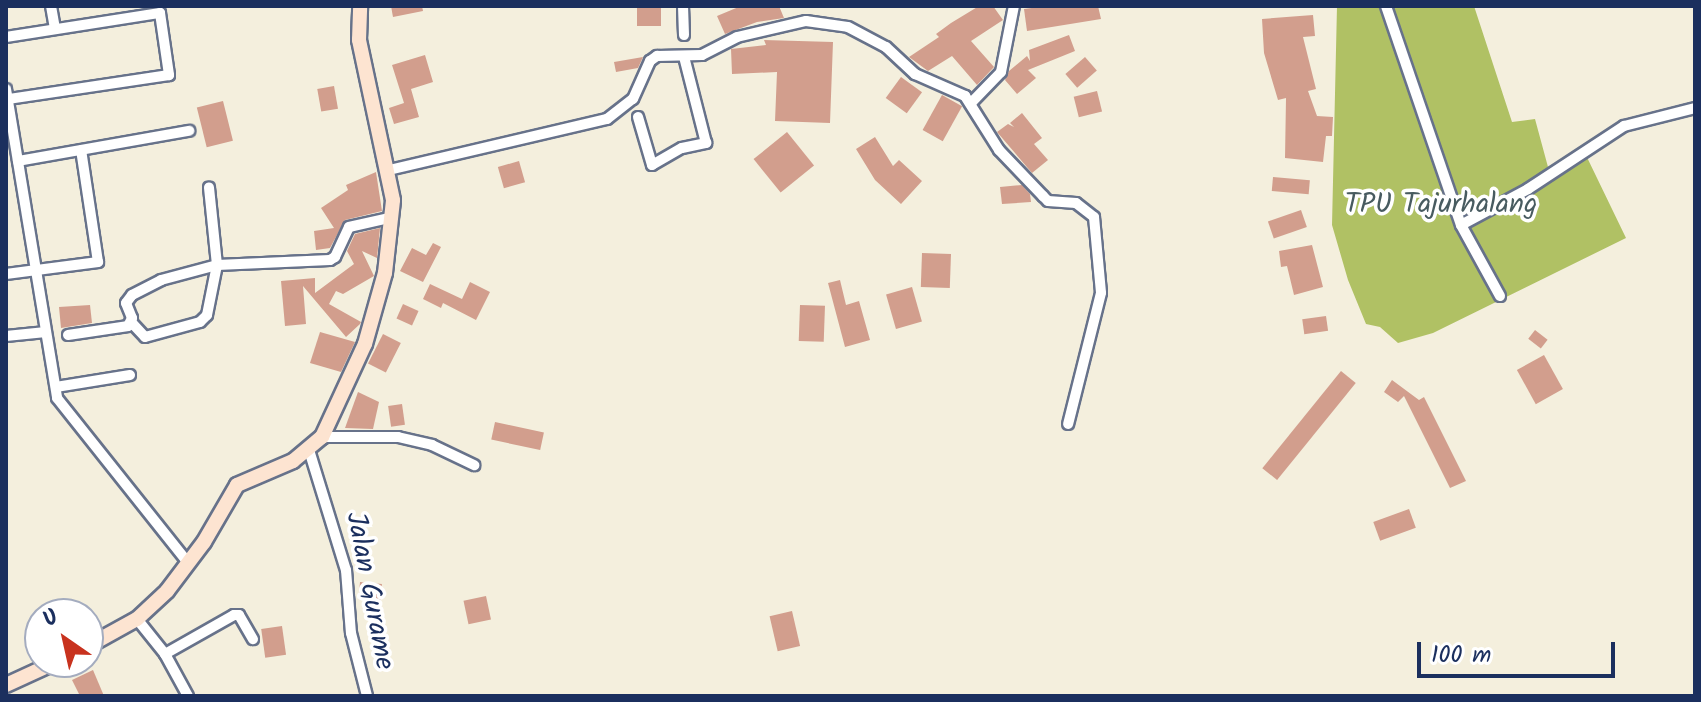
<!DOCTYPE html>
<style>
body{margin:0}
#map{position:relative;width:1701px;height:702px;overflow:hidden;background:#f4efdd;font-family:Kalam,sans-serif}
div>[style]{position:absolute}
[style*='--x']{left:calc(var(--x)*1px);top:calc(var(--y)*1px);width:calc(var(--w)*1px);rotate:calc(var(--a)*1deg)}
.green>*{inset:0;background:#b0c164}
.building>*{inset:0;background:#d29e8d;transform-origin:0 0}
.roads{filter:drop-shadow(2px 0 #67728a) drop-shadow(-2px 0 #67728a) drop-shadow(0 2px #67728a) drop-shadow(0 -2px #67728a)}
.street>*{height:10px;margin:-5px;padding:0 5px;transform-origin:5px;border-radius:5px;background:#fff}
.secondary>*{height:14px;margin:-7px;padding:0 7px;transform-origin:7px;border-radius:7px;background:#fde4d1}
span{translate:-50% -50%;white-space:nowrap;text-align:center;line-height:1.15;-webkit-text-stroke:7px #fff;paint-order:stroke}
.park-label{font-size:28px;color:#485b60}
.street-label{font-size:28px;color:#1b2f5e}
.frame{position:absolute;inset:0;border:8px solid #1b2f5e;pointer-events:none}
.north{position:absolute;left:24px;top:598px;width:80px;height:80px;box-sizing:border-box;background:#fff;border:2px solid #a4acbf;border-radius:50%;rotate:326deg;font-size:22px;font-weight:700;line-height:32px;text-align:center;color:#1b2f5e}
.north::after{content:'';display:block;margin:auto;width:28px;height:36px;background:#c8321e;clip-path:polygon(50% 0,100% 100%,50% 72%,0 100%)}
.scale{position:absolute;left:1417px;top:642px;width:198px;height:36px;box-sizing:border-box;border:4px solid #1b2f5e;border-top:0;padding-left:10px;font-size:24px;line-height:28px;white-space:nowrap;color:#1b2f5e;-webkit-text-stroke:6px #fff;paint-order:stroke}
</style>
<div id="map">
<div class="green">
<div style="clip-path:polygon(1337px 6px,1474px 6px,1512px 122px,1535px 119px,1548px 167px,1582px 147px,1626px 238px,1433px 333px,1398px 343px,1380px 327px,1366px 324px,1348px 280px,1332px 225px)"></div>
</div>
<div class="building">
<div style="clip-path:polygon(391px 6px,422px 6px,423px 11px,393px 17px)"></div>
<div style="left:637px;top:6px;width:24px;height:20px"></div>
<div style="clip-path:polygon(741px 6px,779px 6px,784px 18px,757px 22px,725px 34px,717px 16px)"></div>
<div style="clip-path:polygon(979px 6px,993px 6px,1003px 20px,971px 41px,994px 67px,977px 85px,952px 56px,928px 71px,909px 57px,939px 37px,936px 34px,951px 23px)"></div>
<div style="clip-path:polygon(1047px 6px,1098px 6px,1101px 19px,1027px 31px,1024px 9px)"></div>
<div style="clip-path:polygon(1313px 15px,1315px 36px,1303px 37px,1316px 89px,1308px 91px,1317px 116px,1333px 117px,1332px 136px,1326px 136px,1323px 162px,1285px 158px,1286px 98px,1278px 100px,1264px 53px,1262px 19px)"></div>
<div style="clip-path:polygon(1069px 35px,1075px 51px,1028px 70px,1036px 78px,1017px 94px,1005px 80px,1009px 71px,1027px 56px,1030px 61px,1029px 50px)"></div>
<div style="clip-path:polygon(764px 40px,833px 42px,830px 123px,775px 121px,777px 72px,732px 74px,731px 49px,766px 45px)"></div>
<div style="clip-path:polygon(425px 55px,433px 82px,411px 89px,419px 117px,394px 124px,389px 108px,404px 103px,392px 65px)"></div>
<div style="clip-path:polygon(643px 57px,638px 68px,616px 72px,614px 62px)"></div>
<div style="left:1085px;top:57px;width:18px;height:26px;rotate:49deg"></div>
<div style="left:901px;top:77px;width:26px;height:26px;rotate:36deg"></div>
<div style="left:334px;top:86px;width:23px;height:17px;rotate:80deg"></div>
<div style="left:1097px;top:91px;width:21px;height:24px;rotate:76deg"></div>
<div style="left:942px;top:95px;width:23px;height:40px;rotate:29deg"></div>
<div style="left:223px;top:101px;width:41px;height:27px;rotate:76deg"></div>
<div style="clip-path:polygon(1022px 113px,1042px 138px,1034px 144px,1048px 160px,1032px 173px,997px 132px,1008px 124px,1014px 127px,1010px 123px)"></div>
<div style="left:787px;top:132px;width:43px;height:43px;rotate:51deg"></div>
<div style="clip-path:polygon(875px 137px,893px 166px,899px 160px,922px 181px,901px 204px,875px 180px,856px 149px)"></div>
<div style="left:519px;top:161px;width:22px;height:22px;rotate:74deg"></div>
<div style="clip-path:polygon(376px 172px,382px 211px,345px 220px,330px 248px,316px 250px,314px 231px,334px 228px,321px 208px,348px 190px,346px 185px)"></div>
<div style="left:1273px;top:177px;width:37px;height:14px;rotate:5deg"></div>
<div style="clip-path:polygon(1022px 185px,1030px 194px,1031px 202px,1002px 204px,1000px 187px)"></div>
<div style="left:1301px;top:210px;width:18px;height:35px;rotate:71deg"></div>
<div style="clip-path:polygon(380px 228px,377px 258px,362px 251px,374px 276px,343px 294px,336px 291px,329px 304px,361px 322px,360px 324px,346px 337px,303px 286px,306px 324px,285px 326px,281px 281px,315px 278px,315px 293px,354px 264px,347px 251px,355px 234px)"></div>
<div style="clip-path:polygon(433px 243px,441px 247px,423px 282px,400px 271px,412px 248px,426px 255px)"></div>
<div style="clip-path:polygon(1312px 245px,1323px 287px,1294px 295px,1287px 266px,1281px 267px,1279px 251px)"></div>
<div style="left:922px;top:253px;width:29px;height:34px;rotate:2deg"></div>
<div style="clip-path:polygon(840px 280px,846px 305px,859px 301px,870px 340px,845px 347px,828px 283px)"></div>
<div style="clip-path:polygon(470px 282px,490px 292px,476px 320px,443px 303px,441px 308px,423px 299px,430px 284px,462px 299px)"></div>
<div style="left:912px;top:287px;width:36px;height:27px;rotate:74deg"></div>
<div style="left:403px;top:304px;width:17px;height:16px;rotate:24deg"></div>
<div style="clip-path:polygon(90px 305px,92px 323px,61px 328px,59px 307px)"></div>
<div style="left:800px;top:305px;width:25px;height:36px;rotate:2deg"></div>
<div style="left:1326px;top:316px;width:15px;height:24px;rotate:82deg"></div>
<div style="left:1535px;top:330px;width:16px;height:11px;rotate:38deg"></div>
<div style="clip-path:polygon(320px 332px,355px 342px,341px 372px,310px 363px)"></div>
<div style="left:383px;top:334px;width:20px;height:33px;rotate:27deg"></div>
<div style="left:1544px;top:355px;width:39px;height:31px;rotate:61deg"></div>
<div style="left:1341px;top:371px;width:19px;height:125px;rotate:39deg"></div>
<div style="clip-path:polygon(1392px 380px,1419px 400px,1424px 397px,1466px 481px,1450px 488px,1404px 396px,1398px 402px,1384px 392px)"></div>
<div style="clip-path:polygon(358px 392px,379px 402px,373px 429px,345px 428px)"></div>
<div style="left:402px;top:404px;width:21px;height:14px;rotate:82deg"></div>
<div style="left:495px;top:422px;width:50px;height:18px;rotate:12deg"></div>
<div style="left:1409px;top:509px;width:20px;height:38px;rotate:70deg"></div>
<div style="left:360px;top:582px;width:22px;height:17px;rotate:5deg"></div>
<div style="left:486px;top:596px;width:24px;height:23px;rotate:78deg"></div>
<div style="left:792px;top:611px;width:36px;height:23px;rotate:77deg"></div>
<div style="left:282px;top:626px;width:29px;height:21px;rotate:82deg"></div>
<div style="clip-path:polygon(93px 670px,104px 696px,80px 696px,72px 680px)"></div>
</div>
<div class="roads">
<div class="street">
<div style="--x:51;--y:6;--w:23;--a:80"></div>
<div style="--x:683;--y:6;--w:29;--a:88"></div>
<div style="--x:1386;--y:6;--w:231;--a:71.1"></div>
<div style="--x:6;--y:37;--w:156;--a:-8.9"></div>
<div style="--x:160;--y:13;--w:63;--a:81.7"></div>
<div style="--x:169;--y:75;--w:163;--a:171.5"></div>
<div style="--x:6;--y:89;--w:313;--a:80.6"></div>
<div style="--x:57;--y:398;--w:212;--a:51.5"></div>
<div style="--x:971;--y:103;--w:43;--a:-45.9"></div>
<div style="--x:1001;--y:72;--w:67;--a:-78.9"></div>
<div style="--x:638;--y:117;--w:50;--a:73.7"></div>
<div style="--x:652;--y:165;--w:34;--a:-30"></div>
<div style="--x:682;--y:148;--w:25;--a:-12"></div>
<div style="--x:706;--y:143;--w:89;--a:-104.3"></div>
<div style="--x:18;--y:161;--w:174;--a:-10"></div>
<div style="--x:389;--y:170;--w:224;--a:-13.2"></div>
<div style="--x:607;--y:119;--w:33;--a:-38"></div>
<div style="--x:633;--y:99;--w:42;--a:-65.9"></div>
<div style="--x:650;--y:61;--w:9;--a:-36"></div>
<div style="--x:657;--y:56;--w:45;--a:-1.3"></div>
<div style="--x:702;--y:55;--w:39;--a:-27"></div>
<div style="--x:737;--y:37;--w:71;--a:-13.1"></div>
<div style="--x:806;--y:21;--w:42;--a:8.1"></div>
<div style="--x:848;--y:27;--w:43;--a:27.8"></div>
<div style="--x:886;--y:47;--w:40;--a:43"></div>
<div style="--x:915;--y:74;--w:55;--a:23.7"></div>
<div style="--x:965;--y:96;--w:64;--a:57.8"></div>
<div style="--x:999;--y:150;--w:64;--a:46.3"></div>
<div style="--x:1043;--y:196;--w:7;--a:45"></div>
<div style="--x:1048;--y:201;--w:28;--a:4"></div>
<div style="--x:1076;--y:203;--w:23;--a:38"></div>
<div style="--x:1094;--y:217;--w:76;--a:84.7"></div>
<div style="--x:1101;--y:293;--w:135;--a:104.1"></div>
<div style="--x:6;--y:274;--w:93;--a:-7.4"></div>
<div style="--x:98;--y:262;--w:113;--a:-98.6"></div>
<div style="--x:1500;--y:296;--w:81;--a:-118.8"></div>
<div style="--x:1461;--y:225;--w:76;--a:-28.2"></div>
<div style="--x:1528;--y:189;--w:115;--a:-33.3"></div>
<div style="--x:1624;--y:126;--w:73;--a:-14.2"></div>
<div style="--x:132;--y:323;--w:19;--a:47"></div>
<div style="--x:145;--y:337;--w:57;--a:-15.3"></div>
<div style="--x:200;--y:322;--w:10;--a:-45"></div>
<div style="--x:207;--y:315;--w:51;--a:-78.7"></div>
<div style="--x:217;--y:265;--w:113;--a:-2.5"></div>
<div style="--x:330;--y:260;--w:6;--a:-31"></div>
<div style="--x:335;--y:257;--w:33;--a:-65"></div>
<div style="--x:349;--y:227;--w:45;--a:-12.8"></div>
<div style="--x:68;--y:335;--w:61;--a:-8.5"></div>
<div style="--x:128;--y:326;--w:9;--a:-63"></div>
<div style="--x:132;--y:318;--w:16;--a:-112"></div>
<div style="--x:126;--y:303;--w:10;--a:-53"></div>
<div style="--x:132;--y:295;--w:33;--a:-27"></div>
<div style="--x:161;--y:280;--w:58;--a:-15"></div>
<div style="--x:217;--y:265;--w:78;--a:-95.9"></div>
<div style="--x:6;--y:336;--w:40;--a:-5.7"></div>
<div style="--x:56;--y:387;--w:75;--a:-9.2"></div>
<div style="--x:322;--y:437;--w:76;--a:0"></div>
<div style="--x:398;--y:437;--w:35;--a:13"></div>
<div style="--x:432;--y:445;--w:47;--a:25.5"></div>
<div style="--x:309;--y:450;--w:126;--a:72.9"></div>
<div style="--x:346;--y:570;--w:63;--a:85.5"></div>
<div style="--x:351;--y:633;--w:65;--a:75.7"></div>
<div style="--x:137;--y:619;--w:45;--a:51.3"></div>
<div style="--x:165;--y:654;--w:48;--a:61.3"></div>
<div style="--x:165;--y:654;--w:79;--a:-29.5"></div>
<div style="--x:234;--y:615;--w:5;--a:0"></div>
<div style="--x:239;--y:615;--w:28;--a:60"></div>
</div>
<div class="secondary">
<div style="--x:88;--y:646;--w:56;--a:-28.9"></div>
<div style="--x:137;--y:619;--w:41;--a:-43"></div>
<div style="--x:167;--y:591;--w:61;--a:-52.9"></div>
<div style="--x:204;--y:542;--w:66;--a:-59.9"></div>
<div style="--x:237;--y:485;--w:61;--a:-23.2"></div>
<div style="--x:293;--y:461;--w:38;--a:-40"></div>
<div style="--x:322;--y:437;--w:102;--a:-65.2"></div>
<div style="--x:365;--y:344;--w:74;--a:-74.3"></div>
<div style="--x:385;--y:273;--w:73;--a:-83.7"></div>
<div style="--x:393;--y:200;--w:164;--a:-102"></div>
<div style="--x:359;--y:40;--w:34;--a:-88"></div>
<div style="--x:6;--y:685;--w:55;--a:-24.7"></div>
</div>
</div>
<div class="park-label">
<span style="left:1441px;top:205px">TPU Tajurhalang</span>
</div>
<div class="street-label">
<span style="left:369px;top:591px;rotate:79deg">Jalan Gurame</span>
</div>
<div class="frame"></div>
<div class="north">U</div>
<div class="scale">100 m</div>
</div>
